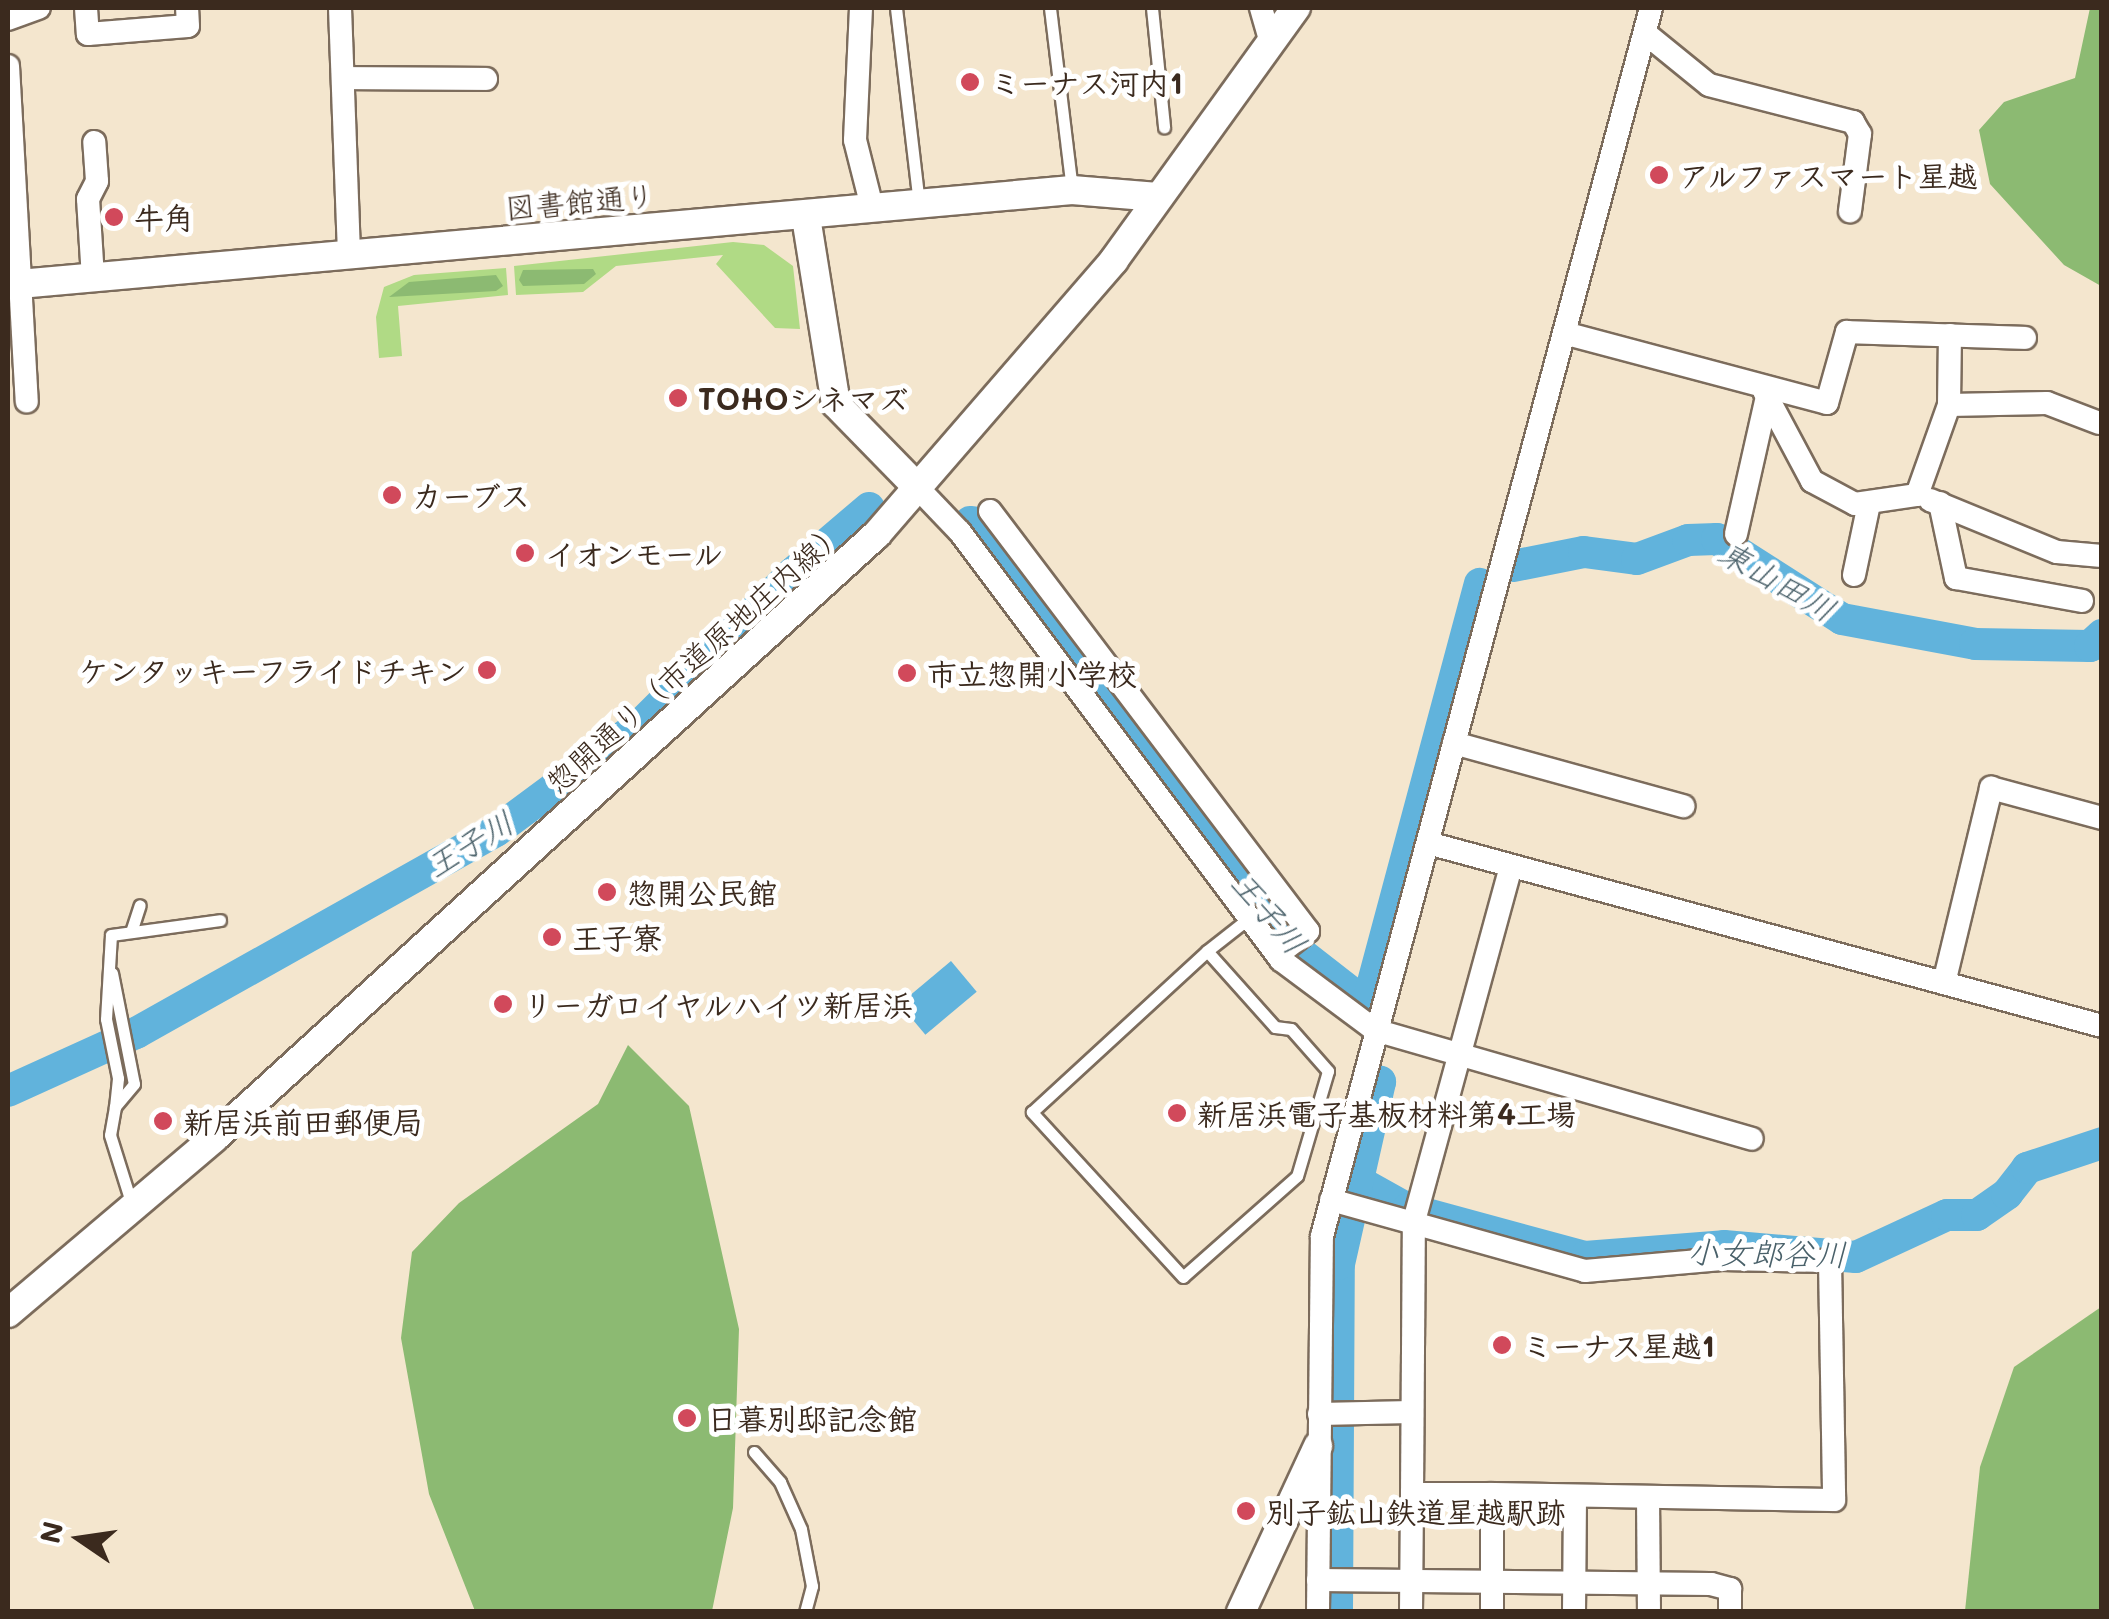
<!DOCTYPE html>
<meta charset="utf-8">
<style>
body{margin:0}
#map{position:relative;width:2109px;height:1619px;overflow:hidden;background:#f4e6ce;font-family:Mali,"Klee One",sans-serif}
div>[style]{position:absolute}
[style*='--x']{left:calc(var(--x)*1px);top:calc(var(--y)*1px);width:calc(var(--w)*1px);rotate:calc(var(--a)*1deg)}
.green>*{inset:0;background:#b0da85}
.forest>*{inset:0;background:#8cba72}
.water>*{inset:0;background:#61b3dc;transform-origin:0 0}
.river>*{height:32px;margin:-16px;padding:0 16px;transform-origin:16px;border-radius:16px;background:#61b3dc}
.roads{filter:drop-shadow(2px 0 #7c6c5c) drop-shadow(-2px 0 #7c6c5c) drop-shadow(0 2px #7c6c5c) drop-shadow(0 -2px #7c6c5c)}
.service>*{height:11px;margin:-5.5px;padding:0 5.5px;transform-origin:5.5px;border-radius:5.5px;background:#fff}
.minor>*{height:22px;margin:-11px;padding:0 11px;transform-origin:11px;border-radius:11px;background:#fff}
.tertiary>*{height:28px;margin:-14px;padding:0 14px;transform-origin:14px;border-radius:14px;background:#fff}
.dots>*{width:28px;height:28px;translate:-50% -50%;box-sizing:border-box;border:5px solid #fff;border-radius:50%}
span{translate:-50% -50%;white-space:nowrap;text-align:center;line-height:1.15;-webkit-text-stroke:10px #fff;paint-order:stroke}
.poi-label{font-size:30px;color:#3b2a1e;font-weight:700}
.left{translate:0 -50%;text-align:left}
.right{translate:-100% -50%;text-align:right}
.street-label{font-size:30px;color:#3b2a1e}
.water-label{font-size:32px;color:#4a616a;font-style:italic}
.frame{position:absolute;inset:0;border:10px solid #3b2a1e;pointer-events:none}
.north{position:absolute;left:30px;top:1489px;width:100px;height:100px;-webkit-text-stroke:8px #fff;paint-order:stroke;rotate:283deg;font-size:28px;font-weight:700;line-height:40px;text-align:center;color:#3b2a1e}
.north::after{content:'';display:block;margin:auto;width:35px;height:45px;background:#3b2a1e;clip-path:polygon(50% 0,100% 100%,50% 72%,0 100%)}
</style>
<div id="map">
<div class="green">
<div style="clip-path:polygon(733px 242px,764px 245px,793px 266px,800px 329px,775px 328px,716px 264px,723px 255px,616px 266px,583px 292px,516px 295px,514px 266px)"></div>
<div style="clip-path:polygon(506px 268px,508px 295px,398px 306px,402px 356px,379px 358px,376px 317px,384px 287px,414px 275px)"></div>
</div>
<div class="forest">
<div style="clip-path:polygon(2090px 8px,2102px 8px,2101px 286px,2064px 265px,1990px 184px,1979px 130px,2004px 102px,2075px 78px)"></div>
<div style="clip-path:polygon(593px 269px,596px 274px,584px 284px,523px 286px,519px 280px,523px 270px)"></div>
<div style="clip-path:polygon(496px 275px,503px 286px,496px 291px,389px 297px,409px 282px)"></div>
<div style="clip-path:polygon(628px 1045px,689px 1106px,739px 1329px,733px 1508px,712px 1611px,475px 1611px,429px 1494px,401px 1338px,412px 1252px,459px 1203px,598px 1104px)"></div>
<div style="clip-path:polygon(2101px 1307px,2101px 1611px,1965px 1611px,1980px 1467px,2014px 1367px)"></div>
</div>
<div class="water">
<div style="left:951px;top:961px;width:40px;height:67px;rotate:50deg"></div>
</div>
<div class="river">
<div style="--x:970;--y:522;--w:8;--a:7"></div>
<div style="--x:978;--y:523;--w:525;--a:53.52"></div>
<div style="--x:1290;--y:945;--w:98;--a:37.9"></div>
<div style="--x:1367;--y:1005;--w:436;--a:-75"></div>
<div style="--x:1513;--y:566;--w:72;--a:-11.2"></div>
<div style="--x:1584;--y:552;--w:53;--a:7.5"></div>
<div style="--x:1637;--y:559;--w:54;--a:-20.4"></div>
<div style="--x:1688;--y:540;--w:29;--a:-2"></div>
<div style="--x:1717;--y:539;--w:148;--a:32.6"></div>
<div style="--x:1842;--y:619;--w:135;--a:10.6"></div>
<div style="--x:1975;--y:644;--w:115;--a:1"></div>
<div style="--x:2090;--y:646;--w:16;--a:-43"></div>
<div style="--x:8;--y:1091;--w:141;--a:-24.4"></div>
<div style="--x:136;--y:1033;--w:413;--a:-29.3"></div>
<div style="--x:496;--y:831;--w:182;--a:-36.5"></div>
<div style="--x:642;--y:723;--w:213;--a:-44.8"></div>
<div style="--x:793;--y:573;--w:100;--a:-40.5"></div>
<div style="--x:1354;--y:1179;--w:62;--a:29.1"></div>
<div style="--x:1408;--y:1209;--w:183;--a:15.2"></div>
<div style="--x:1585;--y:1257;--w:139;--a:-4.5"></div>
<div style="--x:1724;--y:1246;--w:132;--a:4.8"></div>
<div style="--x:1856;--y:1257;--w:100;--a:-24.8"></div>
<div style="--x:1947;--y:1215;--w:30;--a:0"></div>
<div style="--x:1977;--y:1215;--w:37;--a:-35"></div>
<div style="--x:2007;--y:1194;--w:33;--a:-52"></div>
<div style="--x:2027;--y:1168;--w:79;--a:-18.4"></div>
<div style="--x:1337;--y:1612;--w:348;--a:-89.7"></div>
<div style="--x:1339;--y:1264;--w:187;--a:-77.3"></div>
<div style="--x:1380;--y:1082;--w:10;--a:-163"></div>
</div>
<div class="roads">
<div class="service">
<div style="--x:896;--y:8;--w:196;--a:83.3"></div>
<div style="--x:1050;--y:8;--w:183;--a:83.1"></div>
<div style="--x:1152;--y:8;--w:120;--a:84.2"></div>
<div style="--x:131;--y:932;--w:28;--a:-72"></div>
<div style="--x:1207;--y:951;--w:102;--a:48.2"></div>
<div style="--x:1275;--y:1027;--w:16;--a:7"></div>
<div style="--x:1291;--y:1029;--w:56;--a:48.6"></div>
<div style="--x:1328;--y:1071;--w:109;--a:106.4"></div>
<div style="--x:1297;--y:1176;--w:152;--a:138.5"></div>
<div style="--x:1183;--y:1277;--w:224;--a:-132.5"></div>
<div style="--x:1032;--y:1112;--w:238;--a:-42.6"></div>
<div style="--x:1207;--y:951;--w:53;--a:-38.2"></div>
<div style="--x:112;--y:973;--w:113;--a:78.8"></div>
<div style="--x:134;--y:1084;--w:30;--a:130"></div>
<div style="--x:115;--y:1107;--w:28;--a:100"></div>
<div style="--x:110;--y:1135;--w:73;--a:72.6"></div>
<div style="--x:115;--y:1107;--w:29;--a:-84"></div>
<div style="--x:118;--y:1078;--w:60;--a:-101.5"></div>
<div style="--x:106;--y:1019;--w:84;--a:-86.6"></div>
<div style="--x:111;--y:935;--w:110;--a:-7.8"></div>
<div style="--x:754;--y:1452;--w:40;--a:49"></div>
<div style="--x:780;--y:1482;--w:51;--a:65.9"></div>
<div style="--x:801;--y:1529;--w:58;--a:79.1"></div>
<div style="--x:812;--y:1586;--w:27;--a:105"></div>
</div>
<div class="minor">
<div style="--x:86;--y:8;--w:26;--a:86"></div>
<div style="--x:88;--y:34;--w:100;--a:-4.6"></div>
<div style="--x:188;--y:26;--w:18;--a:-93"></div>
<div style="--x:340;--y:8;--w:245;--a:87.9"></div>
<div style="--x:861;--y:8;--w:132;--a:92.6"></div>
<div style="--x:855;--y:140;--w:69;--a:75.8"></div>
<div style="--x:1261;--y:8;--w:37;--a:74"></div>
<div style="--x:8;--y:19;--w:33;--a:-20"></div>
<div style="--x:1645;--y:33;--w:82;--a:39.1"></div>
<div style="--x:1709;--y:85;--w:149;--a:14.4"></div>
<div style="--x:1853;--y:122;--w:14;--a:60"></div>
<div style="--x:1860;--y:134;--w:78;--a:97.4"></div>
<div style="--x:8;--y:66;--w:336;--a:86.8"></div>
<div style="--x:344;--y:78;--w:142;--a:0.4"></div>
<div style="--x:93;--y:278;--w:79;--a:-93.6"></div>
<div style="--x:88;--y:199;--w:20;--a:-63"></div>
<div style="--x:97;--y:181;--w:39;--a:-94"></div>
<div style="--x:1564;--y:333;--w:272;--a:14.9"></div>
<div style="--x:1827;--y:403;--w:74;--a:-74.3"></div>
<div style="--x:1847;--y:332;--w:178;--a:1.9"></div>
<div style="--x:1764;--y:391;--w:102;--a:61.9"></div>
<div style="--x:1812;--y:481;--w:49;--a:28.1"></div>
<div style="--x:1855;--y:504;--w:63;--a:-8.3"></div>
<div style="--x:1917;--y:495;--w:96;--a:-70.4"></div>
<div style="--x:1949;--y:405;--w:98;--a:-1.2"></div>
<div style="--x:2047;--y:403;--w:56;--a:21"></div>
<div style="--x:1949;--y:405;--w:70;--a:-89.2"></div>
<div style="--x:917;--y:487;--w:62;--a:46.3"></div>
<div style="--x:960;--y:532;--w:535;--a:53.13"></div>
<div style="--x:1281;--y:960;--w:117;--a:36.7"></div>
<div style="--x:1375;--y:1030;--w:392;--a:16.1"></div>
<div style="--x:1930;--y:500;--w:137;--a:22.3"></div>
<div style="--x:2057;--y:552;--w:45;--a:5.1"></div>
<div style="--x:1940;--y:503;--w:77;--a:78"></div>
<div style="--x:1956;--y:578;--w:128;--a:10.3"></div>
<div style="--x:990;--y:511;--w:527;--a:52.87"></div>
<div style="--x:1308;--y:931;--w:39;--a:142"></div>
<div style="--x:1736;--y:534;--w:136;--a:-77.3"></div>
<div style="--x:1854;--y:575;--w:73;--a:-78.1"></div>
<div style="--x:1454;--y:743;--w:238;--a:15.4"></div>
<div style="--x:1428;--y:843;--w:698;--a:15.19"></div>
<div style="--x:1944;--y:983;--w:201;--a:-76.4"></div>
<div style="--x:1991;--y:788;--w:115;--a:15.1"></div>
<div style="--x:1331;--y:1200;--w:264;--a:15.6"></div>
<div style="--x:1585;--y:1271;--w:137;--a:-5"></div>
<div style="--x:1721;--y:1259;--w:109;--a:1.1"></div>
<div style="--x:1830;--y:1261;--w:239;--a:89"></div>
<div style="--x:1834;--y:1500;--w:342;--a:-179"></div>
<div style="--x:1319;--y:1414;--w:93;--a:-1.2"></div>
<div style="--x:1412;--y:1494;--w:273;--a:-89.6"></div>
<div style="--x:1414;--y:1221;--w:367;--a:-74.7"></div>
<div style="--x:1648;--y:1497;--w:115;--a:89.5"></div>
<div style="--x:1318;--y:1580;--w:393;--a:0.6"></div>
<div style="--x:1711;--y:1584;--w:20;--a:15"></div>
<div style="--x:1730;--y:1589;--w:23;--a:90"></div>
<div style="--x:1318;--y:1612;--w:376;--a:-89.4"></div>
<div style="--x:1322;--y:1236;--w:1271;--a:-75"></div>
<div style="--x:1411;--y:1612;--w:118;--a:-89.5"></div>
<div style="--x:1412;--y:1494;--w:80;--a:0"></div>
<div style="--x:1492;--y:1494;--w:118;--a:90"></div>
<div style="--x:1574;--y:1612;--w:116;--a:-89.5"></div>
</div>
<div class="tertiary">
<div style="--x:806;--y:217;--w:189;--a:80.9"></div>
<div style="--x:836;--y:404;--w:116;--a:45.7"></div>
<div style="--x:8;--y:285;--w:1068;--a:-5.1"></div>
<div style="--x:1072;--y:190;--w:86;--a:4.7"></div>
<div style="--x:8;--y:1313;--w:270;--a:-40.3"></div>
<div style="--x:214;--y:1138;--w:897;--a:-42.33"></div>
<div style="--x:877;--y:534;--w:362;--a:-49.1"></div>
<div style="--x:1114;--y:260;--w:311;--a:-54.2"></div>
<div style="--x:1241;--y:1612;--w:183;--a:-65.1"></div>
</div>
</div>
<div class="dots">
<div style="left:970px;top:82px;background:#d1495b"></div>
<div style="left:1659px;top:175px;background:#d1495b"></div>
<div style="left:114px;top:217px;background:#d1495b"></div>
<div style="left:678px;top:398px;background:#d1495b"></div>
<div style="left:392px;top:495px;background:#d1495b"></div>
<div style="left:525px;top:553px;background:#d1495b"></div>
<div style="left:487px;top:670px;background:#d1495b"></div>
<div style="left:907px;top:673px;background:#d1495b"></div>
<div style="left:607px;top:892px;background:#d1495b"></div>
<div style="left:552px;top:937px;background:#d1495b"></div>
<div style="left:503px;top:1004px;background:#d1495b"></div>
<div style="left:1177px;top:1113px;background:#d1495b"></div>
<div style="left:163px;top:1121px;background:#d1495b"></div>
<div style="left:1502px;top:1345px;background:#d1495b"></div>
<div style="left:687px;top:1418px;background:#d1495b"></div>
<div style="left:1246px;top:1511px;background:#d1495b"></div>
</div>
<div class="poi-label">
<span class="left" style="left:990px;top:82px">ミーナス河内1</span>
<span class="left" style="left:1679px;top:175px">アルファスマート星越</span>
<span class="left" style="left:134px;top:217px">牛角</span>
<span class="left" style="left:698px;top:398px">TOHOシネマズ</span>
<span class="left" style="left:412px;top:495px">カーブス</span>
<span class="left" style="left:545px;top:553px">イオンモール</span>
<span class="right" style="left:467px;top:670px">ケンタッキーフライドチキン</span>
<span class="left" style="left:927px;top:673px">市立惣開小学校</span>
<span class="left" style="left:627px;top:892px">惣開公民館</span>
<span class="left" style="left:572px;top:937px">王子寮</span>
<span class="left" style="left:523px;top:1004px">リーガロイヤルハイツ新居浜</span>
<span class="left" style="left:1197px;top:1113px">新居浜電子基板材料第4工場</span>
<span class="left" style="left:183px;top:1121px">新居浜前田郵便局</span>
<span class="left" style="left:1522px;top:1345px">ミーナス星越1</span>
<span class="left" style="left:707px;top:1418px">日暮別邸記念館</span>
<span class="left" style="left:1266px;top:1511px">別子鉱山鉄道星越駅跡</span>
</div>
<div class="street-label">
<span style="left:580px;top:201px;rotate:-5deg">図書館通り</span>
<span style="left:695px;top:656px;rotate:-42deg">惣開通り（市道原地庄内線）</span>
</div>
<div class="water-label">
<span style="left:1778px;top:580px;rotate:30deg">東山田川</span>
<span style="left:469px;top:843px;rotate:-31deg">王子川</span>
<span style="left:1270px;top:912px;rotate:50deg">王子川</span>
<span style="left:1767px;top:1252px;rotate:1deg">小女郎谷川</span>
</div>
<div class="frame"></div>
<div class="north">N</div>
</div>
